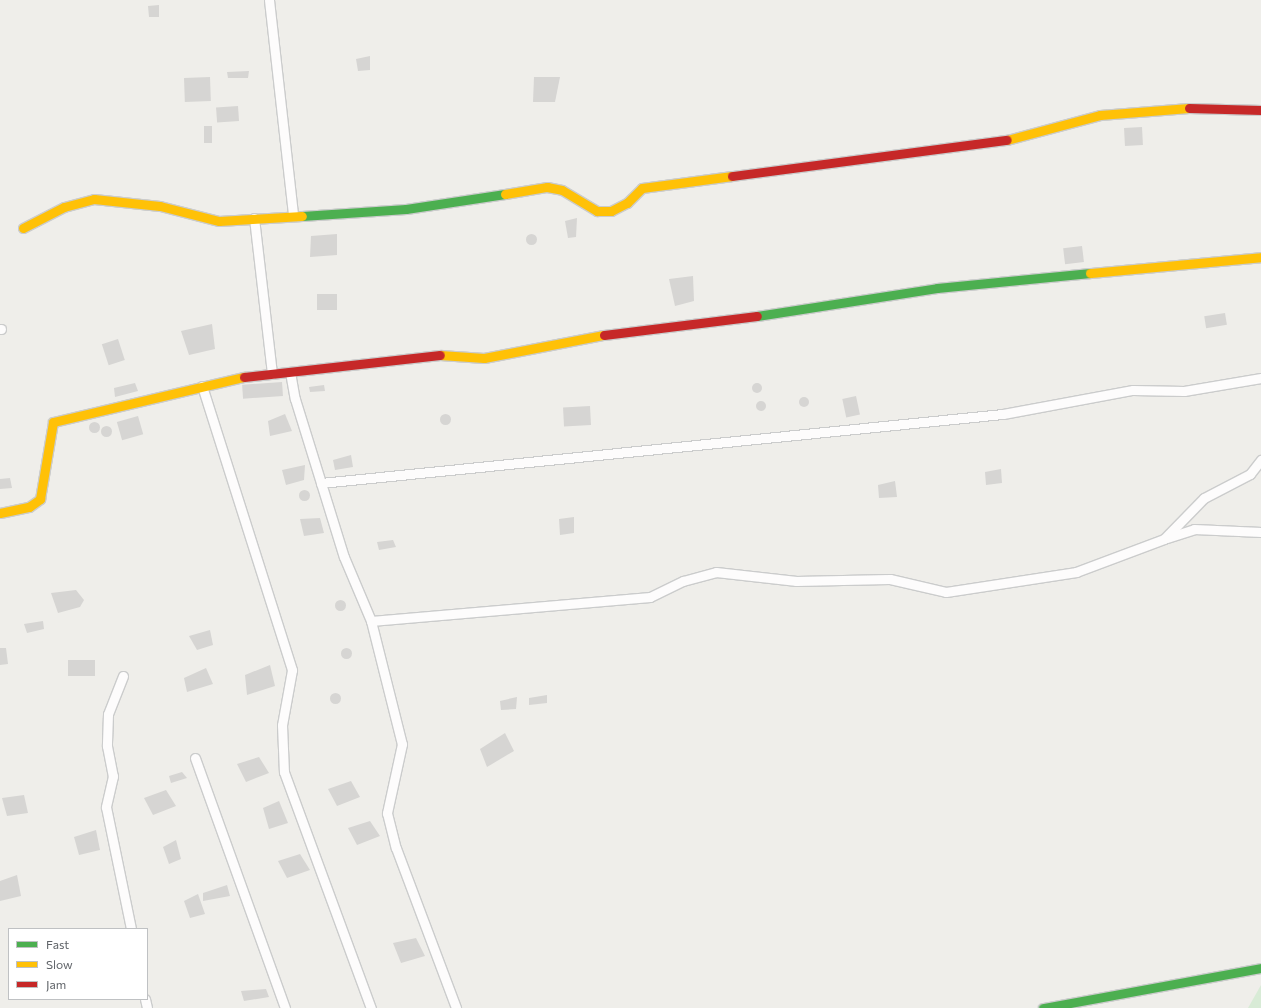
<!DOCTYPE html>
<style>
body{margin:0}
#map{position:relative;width:1261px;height:1008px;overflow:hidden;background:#efeeea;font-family:Commissioner,sans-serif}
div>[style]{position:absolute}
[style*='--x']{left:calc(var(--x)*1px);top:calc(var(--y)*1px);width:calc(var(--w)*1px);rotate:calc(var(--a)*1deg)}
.green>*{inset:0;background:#d8ebd6}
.building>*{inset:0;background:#d6d5d3;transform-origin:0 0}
.round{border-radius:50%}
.roads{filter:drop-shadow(1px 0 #cbcccc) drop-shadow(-1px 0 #cbcccc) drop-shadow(0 1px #cbcccc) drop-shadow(0 -1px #cbcccc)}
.street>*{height:9px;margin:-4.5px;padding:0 4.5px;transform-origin:4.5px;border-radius:4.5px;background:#fdfcfc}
.fast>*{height:9px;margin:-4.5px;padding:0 4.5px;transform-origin:4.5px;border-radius:4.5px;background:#4caf50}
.slow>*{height:9px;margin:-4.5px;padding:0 4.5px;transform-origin:4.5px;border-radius:4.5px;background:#ffc107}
.jam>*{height:9px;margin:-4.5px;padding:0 4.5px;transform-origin:4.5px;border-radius:4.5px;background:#c62828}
span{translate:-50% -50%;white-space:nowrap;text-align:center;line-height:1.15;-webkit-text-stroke:3px #fff;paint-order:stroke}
.legend{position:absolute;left:8px;top:928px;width:140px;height:72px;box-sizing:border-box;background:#fff;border:1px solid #bfc1c3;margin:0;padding:5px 7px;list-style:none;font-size:12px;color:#5f6368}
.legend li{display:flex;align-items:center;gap:8px;height:20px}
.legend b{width:20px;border:1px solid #bfc1c3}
</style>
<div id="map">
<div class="green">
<div style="clip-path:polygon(1261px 985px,1261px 1008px,1248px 1008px)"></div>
</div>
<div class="building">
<div style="clip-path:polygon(159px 5px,159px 17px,149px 17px,148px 6px)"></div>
<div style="clip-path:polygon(370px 56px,370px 70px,358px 71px,356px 59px)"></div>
<div style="clip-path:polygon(249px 71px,248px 78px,228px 78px,227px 72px)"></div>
<div style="left:210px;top:77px;width:24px;height:26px;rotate:88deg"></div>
<div style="clip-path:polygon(534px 77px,560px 77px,555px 102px,533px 102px)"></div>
<div style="left:238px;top:106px;width:15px;height:22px;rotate:86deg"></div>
<div style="left:204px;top:126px;width:8px;height:17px"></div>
<div style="left:1142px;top:127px;width:18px;height:18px;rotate:87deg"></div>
<div style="clip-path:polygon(577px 218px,576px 237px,568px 238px,565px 221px)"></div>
<div class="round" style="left:525.5px;top:233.5px;width:11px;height:11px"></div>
<div style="clip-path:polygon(337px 234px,337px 255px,310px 257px,311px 236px)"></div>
<div style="left:1082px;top:246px;width:16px;height:19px;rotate:83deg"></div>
<div style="clip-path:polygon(693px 276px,694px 301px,675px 306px,669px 279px)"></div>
<div style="left:337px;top:294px;width:16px;height:20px;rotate:90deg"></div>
<div style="left:1225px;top:313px;width:12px;height:21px;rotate:81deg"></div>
<div style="clip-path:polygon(212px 324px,215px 349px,189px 355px,181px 331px)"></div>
<div style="left:118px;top:339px;width:22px;height:17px;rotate:72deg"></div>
<div style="left:282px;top:382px;width:14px;height:40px;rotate:86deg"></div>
<div class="round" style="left:752px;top:383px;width:10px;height:10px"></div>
<div style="clip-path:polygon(135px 383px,138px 391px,115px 397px,114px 388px)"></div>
<div style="clip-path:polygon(324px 385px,325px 391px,310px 392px,309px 387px)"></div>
<div style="left:856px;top:396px;width:19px;height:14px;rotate:78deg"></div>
<div class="round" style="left:799px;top:397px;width:10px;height:10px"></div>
<div class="round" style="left:756px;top:401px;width:10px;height:10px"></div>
<div style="left:590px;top:406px;width:19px;height:27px;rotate:87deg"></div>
<div class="round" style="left:439.5px;top:413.5px;width:11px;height:11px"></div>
<div style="clip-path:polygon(285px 414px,292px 431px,270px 436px,268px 421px)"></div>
<div style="left:138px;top:416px;width:19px;height:22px;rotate:74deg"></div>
<div class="round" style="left:88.5px;top:421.5px;width:11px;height:11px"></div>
<div class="round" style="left:100.5px;top:425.5px;width:11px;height:11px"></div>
<div style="clip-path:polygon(351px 455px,353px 467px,335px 470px,333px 460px)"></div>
<div style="clip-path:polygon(305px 465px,304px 480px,286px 485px,282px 470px)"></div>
<div style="clip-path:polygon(1001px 469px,1002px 483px,986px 485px,985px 472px)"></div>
<div style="clip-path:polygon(10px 478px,12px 488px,0 489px,0 479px)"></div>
<div style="clip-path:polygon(895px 481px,897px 497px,879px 498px,878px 485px)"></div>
<div class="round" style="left:298.5px;top:489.5px;width:11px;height:11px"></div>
<div style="clip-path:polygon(574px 517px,574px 533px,560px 535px,559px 519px)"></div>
<div style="clip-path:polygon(320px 518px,324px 533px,304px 536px,300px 519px)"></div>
<div style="clip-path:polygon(393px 540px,396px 547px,379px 550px,377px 542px)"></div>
<div style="clip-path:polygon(76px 590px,84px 600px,80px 607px,58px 613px,51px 593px)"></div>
<div class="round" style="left:334.5px;top:599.5px;width:11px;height:11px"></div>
<div style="clip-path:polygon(43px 621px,44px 629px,27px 633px,24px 624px)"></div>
<div style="clip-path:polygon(210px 630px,213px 645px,197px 650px,189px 636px)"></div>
<div class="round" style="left:340.5px;top:647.5px;width:11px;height:11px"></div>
<div style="clip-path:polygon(0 648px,6px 648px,8px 664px,0 665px)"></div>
<div style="left:95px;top:660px;width:16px;height:27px;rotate:90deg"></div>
<div style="clip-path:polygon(270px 665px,275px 686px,247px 695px,245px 675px)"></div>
<div style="clip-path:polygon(206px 668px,213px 684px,187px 692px,184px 678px)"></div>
<div class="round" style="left:329.5px;top:692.5px;width:11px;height:11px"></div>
<div style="clip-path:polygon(547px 695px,547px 703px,529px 705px,529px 698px)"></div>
<div style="clip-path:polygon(517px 697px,516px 709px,501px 710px,500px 701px)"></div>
<div style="clip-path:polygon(505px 733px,514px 751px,487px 767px,480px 749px)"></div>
<div style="clip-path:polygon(259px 757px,269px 773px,246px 782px,237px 764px)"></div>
<div style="clip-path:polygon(182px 772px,187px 778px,171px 783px,169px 776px)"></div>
<div style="clip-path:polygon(351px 781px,360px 797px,337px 806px,328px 789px)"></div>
<div style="clip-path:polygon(166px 790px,176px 806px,153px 815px,144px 798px)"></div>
<div style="clip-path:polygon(24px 795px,28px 813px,7px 816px,2px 798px)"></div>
<div style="clip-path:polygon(279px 801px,288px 823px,269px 829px,263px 808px)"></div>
<div style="clip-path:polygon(370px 821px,380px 836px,357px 845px,348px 828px)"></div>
<div style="clip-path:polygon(96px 830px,100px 850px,79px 855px,74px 837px)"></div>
<div style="clip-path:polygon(176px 840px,181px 859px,169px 864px,163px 847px)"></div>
<div style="clip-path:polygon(300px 854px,310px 870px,287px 878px,278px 861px)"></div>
<div style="clip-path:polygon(17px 875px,21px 896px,0 901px,0 881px)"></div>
<div style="clip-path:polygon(227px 885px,230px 896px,203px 901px,203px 893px)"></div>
<div style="clip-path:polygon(198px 894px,205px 914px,190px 918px,184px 901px)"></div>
<div style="clip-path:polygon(416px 938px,425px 956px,401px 963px,393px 943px)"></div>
<div style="clip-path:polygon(266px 989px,269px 997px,244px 1001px,241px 991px)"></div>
</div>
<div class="roads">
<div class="street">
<div style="--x:269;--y:0;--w:216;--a:83.6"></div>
<div style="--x:254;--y:218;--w:157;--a:83.4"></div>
<div style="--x:0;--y:329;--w:1;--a:0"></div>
<div style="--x:290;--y:372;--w:27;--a:80"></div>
<div style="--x:295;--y:399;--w:165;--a:72.8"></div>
<div style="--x:344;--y:557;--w:69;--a:67.1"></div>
<div style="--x:371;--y:621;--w:127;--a:75.9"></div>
<div style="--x:402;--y:744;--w:71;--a:102.3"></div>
<div style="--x:387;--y:813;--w:36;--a:76"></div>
<div style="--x:396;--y:848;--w:171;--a:69.4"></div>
<div style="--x:202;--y:386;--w:298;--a:72.4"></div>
<div style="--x:292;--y:670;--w:56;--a:100.3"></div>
<div style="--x:282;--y:725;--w:47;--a:87.6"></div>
<div style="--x:284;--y:772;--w:252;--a:69.8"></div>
<div style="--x:321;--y:483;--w:685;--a:-5.78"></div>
<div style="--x:1003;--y:414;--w:132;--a:-10.5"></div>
<div style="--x:1133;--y:390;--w:51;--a:1.1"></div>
<div style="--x:1184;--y:391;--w:78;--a:-9.6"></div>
<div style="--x:1167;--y:538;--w:28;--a:-18"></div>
<div style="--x:1194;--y:529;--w:67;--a:2.6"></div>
<div style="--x:371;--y:621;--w:280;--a:-4.9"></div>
<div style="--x:650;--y:597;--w:37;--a:-26"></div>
<div style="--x:683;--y:581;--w:34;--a:-15"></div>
<div style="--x:716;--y:572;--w:81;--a:6.4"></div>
<div style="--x:796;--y:581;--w:94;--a:-1.2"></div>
<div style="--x:890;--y:579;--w:57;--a:13.1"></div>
<div style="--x:946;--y:592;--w:132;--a:-8.7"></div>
<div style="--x:1076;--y:572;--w:94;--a:-20.6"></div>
<div style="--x:1164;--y:539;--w:57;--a:-45.7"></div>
<div style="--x:1204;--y:498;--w:52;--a:-27.6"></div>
<div style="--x:1250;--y:474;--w:18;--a:-52"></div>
<div style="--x:123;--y:676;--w:41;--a:111.5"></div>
<div style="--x:108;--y:714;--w:32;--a:92"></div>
<div style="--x:107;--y:746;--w:31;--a:79"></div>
<div style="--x:113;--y:776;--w:32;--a:103"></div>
<div style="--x:106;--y:807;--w:125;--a:78.4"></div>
<div style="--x:195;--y:758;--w:266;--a:70.2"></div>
<div style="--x:145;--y:999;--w:9;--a:77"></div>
</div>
<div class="fast">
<div style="--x:302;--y:216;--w:104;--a:-3.9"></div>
<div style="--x:406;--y:209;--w:100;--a:-8.6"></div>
<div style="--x:757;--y:316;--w:182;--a:-8.8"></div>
<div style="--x:937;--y:288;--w:154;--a:-5.6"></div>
<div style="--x:1043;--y:1008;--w:222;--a:-10.4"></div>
</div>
<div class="slow">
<div style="--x:1007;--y:140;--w:96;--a:-15"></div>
<div style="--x:1100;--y:115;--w:89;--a:-4.5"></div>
<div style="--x:505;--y:194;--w:43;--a:-9.5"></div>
<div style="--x:547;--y:187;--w:15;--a:11"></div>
<div style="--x:562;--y:190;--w:41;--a:31"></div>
<div style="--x:597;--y:211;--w:14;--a:0"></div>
<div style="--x:611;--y:211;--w:18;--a:-27"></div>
<div style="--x:627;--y:203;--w:21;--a:-45"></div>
<div style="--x:642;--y:188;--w:91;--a:-7.6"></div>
<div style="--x:23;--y:228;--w:46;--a:-27.1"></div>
<div style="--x:64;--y:207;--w:31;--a:-15"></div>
<div style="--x:94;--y:199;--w:66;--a:6.1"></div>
<div style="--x:160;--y:206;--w:61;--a:14.3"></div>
<div style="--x:219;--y:221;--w:83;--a:-3.4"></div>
<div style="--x:1090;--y:273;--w:172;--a:-5.3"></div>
<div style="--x:440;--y:355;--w:44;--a:3.9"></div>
<div style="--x:484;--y:358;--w:122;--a:-10.9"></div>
<div style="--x:0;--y:513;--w:30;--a:-12"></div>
<div style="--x:29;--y:507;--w:14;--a:-36"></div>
<div style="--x:40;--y:499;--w:78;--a:-80.4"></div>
<div style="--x:53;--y:422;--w:196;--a:-13.3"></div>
</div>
<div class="jam">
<div style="--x:1189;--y:108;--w:72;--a:1.6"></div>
<div style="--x:732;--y:176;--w:277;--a:-7.5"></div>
<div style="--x:604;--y:335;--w:154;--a:-7.1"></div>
<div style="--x:244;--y:377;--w:197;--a:-6.4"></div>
</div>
</div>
<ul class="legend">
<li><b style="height:5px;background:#4caf50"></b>Fast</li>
<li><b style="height:5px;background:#ffc107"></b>Slow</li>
<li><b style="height:5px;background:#c62828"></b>Jam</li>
</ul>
</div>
